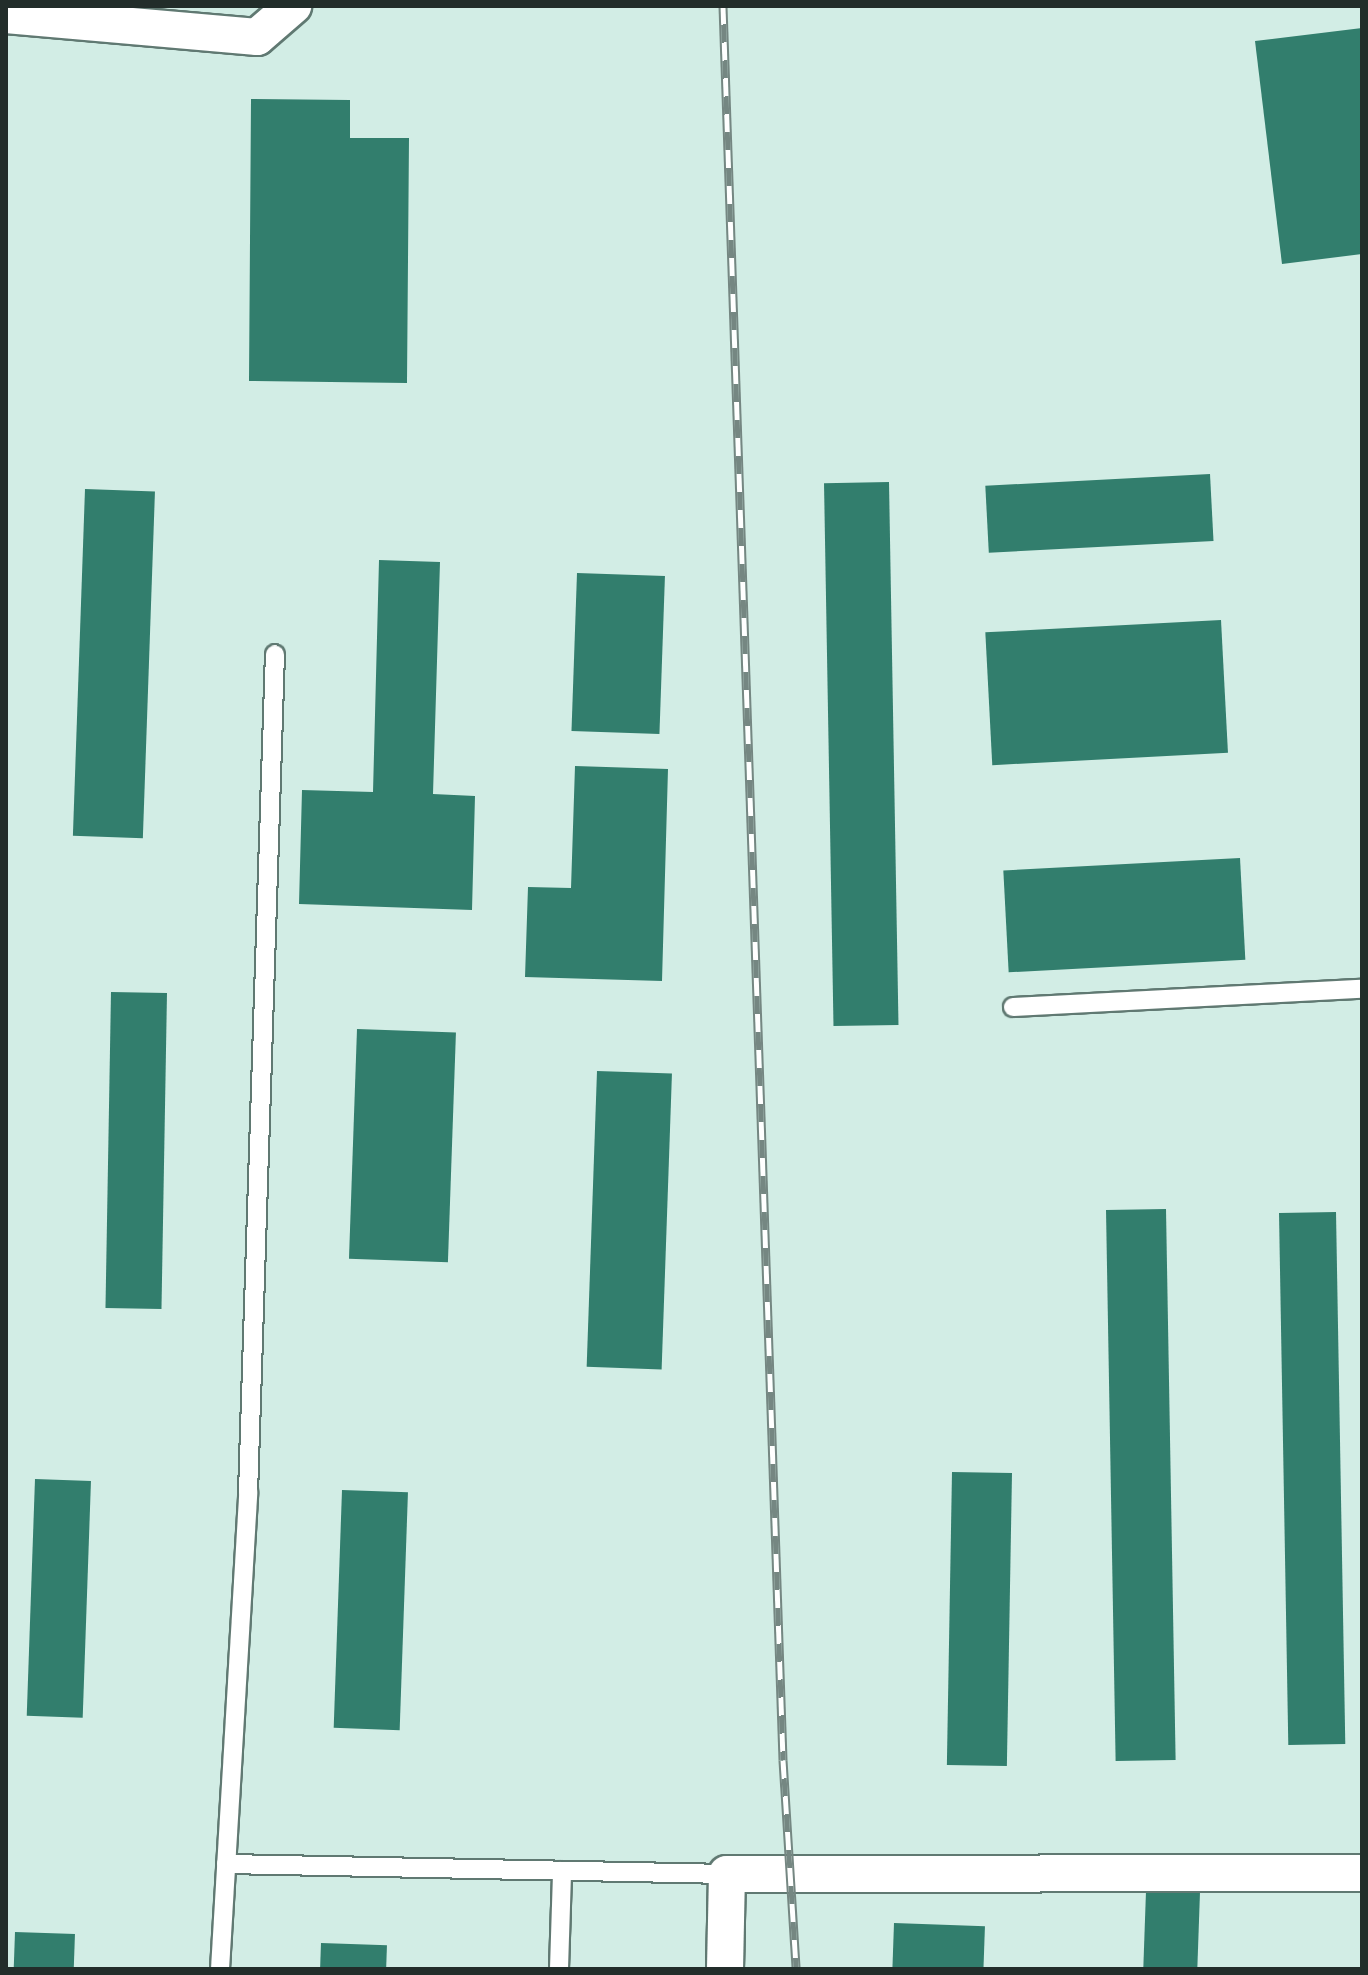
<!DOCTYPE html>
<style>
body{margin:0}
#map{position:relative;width:1368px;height:1975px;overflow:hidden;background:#d2ede5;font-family:"DM Sans",sans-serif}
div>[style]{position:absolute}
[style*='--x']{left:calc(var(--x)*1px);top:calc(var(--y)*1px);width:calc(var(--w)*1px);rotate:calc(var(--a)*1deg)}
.building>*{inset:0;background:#327e6d;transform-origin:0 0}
.roads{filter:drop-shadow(2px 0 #607972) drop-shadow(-2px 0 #607972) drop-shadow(0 2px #607972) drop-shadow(0 -2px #607972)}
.service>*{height:18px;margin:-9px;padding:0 9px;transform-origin:9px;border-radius:9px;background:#fff}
.minor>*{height:36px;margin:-18px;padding:0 18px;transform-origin:18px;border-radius:18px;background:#fff}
.rail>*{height:9px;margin-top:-4.5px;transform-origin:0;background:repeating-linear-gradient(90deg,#fff 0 18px,#758782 0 36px);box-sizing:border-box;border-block:2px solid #758782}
span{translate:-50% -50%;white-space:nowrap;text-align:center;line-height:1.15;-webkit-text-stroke:8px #fff;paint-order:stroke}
.frame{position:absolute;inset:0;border:8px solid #222d2a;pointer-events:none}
</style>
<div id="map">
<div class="building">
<div style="clip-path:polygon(1362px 28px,1362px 254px,1282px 264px,1255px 41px)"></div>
<div style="clip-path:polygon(251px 99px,350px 100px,350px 138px,409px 138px,407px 383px,249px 381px)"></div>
<div style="left:1210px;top:474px;width:67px;height:225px;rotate:87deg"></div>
<div style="left:889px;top:482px;width:543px;height:65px;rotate:89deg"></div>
<div style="left:85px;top:489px;width:70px;height:347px;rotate:2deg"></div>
<div style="clip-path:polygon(379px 560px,440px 562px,433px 794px,475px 796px,472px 910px,299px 904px,302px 790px,373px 792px)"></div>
<div style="left:577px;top:573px;width:88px;height:158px;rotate:2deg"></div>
<div style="left:1221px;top:620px;width:133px;height:236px;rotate:87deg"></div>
<div style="clip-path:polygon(575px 766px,668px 769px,662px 981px,525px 977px,528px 887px,571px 888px)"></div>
<div style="left:1240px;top:858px;width:102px;height:237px;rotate:87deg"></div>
<div style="left:111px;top:992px;width:56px;height:316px;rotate:1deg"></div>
<div style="left:357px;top:1029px;width:99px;height:230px;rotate:2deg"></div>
<div style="left:597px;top:1071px;width:75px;height:296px;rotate:2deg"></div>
<div style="left:1166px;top:1209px;width:551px;height:60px;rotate:89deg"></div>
<div style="left:1336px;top:1212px;width:532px;height:57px;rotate:89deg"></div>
<div style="left:952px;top:1472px;width:60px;height:293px;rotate:1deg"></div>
<div style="left:35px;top:1479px;width:56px;height:237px;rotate:2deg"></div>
<div style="left:342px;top:1490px;width:66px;height:238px;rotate:2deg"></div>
<div style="left:1146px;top:1891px;width:54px;height:78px;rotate:2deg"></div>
<div style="left:894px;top:1923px;width:91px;height:46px;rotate:2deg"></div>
<div style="left:15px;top:1932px;width:60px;height:37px;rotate:2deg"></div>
<div style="left:321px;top:1943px;width:66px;height:26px;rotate:2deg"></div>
</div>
<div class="roads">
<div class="service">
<div style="--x:1013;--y:1007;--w:349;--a:-3"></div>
<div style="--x:226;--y:1864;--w:501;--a:1.14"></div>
<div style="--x:220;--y:1969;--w:477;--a:-86.6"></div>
<div style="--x:248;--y:1493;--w:839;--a:-88.16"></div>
<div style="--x:559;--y:1969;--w:98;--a:-88.2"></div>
</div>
<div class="minor">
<div style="--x:6;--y:15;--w:252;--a:5"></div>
<div style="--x:257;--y:37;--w:48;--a:-40.7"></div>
<div style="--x:725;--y:1969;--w:95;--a:-88.8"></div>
<div style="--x:727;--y:1874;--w:635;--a:-0.09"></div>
</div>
</div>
<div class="rail">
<div style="--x:723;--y:6;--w:1755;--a:88.04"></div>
<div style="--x:783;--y:1760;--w:209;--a:86.4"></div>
</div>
<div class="frame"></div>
</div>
